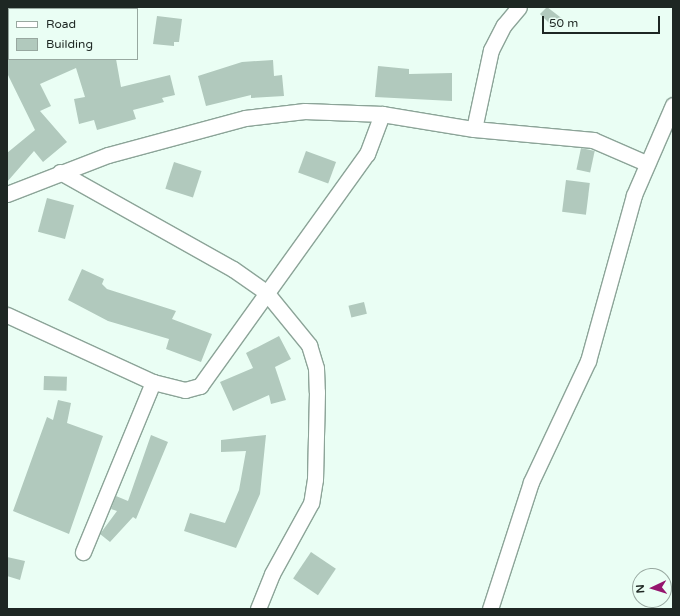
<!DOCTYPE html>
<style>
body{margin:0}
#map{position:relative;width:680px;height:616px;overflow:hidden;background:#eafef4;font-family:"Varela Round",sans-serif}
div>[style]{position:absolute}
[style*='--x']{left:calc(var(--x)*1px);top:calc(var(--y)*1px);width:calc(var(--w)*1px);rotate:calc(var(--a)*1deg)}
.building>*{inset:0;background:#b1c9bd;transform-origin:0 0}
.roads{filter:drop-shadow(1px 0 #8ca498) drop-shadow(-1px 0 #8ca498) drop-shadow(0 1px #8ca498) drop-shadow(0 -1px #8ca498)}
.minor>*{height:15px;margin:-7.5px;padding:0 7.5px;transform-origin:7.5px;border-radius:7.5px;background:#fff}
span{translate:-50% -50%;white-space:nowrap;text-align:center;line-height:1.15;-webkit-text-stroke:3px #eafef4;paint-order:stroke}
.frame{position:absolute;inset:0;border:8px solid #1e2723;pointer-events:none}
.legend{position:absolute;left:8px;top:8px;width:130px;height:52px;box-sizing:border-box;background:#eafef4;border:1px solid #98a8a0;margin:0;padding:5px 7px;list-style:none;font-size:12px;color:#1e2723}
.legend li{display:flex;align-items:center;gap:8px;height:20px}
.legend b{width:20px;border:1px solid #98a8a0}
.north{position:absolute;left:632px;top:568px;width:40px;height:40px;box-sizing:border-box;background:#eafef4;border:1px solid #98a8a0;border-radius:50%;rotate:266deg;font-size:11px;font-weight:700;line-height:16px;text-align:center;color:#1e2723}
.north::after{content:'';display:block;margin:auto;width:14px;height:18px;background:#95156e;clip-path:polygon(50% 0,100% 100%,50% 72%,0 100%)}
.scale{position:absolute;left:542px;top:16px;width:118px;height:18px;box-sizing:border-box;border:2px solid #1e2723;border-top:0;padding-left:5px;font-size:12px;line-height:14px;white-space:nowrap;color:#1e2723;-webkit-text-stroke:3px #eafef4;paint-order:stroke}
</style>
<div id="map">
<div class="building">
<div style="clip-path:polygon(547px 7px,564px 20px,555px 29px,540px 14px)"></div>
<div style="clip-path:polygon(157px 16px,182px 19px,179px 42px,174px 42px,174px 46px,153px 44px)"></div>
<div style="clip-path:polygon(7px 59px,116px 59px,121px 87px,170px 75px,175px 95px,162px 98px,164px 102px,133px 110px,136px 119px,97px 130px,94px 120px,79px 124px,74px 99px,85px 97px,76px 68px,40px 84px,51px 106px,40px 111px,67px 142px,43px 162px,34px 151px,7px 182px,7px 153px,35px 130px,7px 73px)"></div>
<div style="clip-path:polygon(273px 60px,274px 76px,282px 75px,284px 96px,251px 98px,251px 95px,206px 106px,198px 76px,242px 62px)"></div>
<div style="clip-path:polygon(378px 66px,409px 69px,409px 74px,452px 73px,452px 101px,375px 97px)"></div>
<div style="left:581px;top:148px;width:14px;height:22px;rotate:12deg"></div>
<div style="left:306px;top:151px;width:32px;height:23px;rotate:20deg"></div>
<div style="left:174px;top:162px;width:29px;height:28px;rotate:18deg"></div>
<div style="left:566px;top:180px;width:24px;height:32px;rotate:7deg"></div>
<div style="left:47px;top:198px;width:28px;height:35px;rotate:15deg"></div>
<div style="clip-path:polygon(82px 269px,104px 279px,102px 284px,107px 289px,176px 311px,172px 319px,212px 334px,201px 362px,166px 349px,169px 339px,108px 321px,68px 300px)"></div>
<div style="left:364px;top:302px;width:12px;height:16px;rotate:76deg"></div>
<div style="clip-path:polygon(279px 336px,291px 359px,275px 367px,286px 400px,271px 404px,269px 395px,233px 411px,220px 382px,253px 368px,246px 353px)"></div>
<div style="left:44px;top:376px;width:23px;height:14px;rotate:2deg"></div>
<div style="clip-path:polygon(58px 400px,71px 403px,67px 423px,103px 436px,69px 534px,13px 511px,47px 417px,53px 420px)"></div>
<div style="clip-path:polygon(151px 435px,168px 442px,136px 519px,133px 517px,110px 542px,100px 534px,117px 511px,111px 509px,116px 496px,128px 501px)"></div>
<div style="clip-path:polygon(266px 435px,260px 494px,236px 548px,184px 531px,190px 513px,225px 523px,239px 490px,246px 451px,221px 452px,221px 440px)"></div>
<div style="left:311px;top:552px;width:30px;height:32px;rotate:34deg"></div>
<div style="clip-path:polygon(7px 557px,25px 561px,20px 580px,7px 576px)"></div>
</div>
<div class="roads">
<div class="minor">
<div style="--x:69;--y:9;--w:5;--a:-22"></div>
<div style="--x:7;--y:37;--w:2;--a:-27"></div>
<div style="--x:474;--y:129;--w:81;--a:-77.9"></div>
<div style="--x:491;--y:50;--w:28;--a:-63"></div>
<div style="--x:504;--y:25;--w:23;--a:-50"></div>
<div style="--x:60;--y:172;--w:198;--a:29.3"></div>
<div style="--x:233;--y:269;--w:39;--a:35"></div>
<div style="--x:265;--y:291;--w:70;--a:50.8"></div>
<div style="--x:309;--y:345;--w:24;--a:73"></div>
<div style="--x:316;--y:368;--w:24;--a:88"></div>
<div style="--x:317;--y:392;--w:87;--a:91.3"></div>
<div style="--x:315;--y:479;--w:24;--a:99"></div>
<div style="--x:311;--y:503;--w:81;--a:118.8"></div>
<div style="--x:272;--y:574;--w:38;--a:112"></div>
<div style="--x:7;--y:194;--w:108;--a:-21.1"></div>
<div style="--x:108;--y:155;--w:142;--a:-15.1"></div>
<div style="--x:245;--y:118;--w:60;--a:-6.7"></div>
<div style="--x:305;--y:111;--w:77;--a:2.2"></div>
<div style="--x:7;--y:315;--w:161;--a:24.7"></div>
<div style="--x:153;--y:382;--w:184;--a:112.4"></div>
<div style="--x:153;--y:382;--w:33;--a:14"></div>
<div style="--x:185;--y:390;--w:16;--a:-15"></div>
<div style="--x:200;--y:386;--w:286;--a:-54.3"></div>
<div style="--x:367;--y:154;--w:43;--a:-69.4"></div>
<div style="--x:382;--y:114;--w:93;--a:9.3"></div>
<div style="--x:474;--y:129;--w:120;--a:5.3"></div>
<div style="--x:593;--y:140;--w:58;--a:23.5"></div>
<div style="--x:490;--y:609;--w:133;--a:-72.1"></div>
<div style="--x:531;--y:482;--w:134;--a:-64.8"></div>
<div style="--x:588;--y:361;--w:172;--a:-74.5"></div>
<div style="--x:634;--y:195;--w:98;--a:-66.6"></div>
</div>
</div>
<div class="frame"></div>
<ul class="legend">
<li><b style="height:5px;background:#fff"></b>Road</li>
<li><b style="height:11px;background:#b1c9bd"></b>Building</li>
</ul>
<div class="north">N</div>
<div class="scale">50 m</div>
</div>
